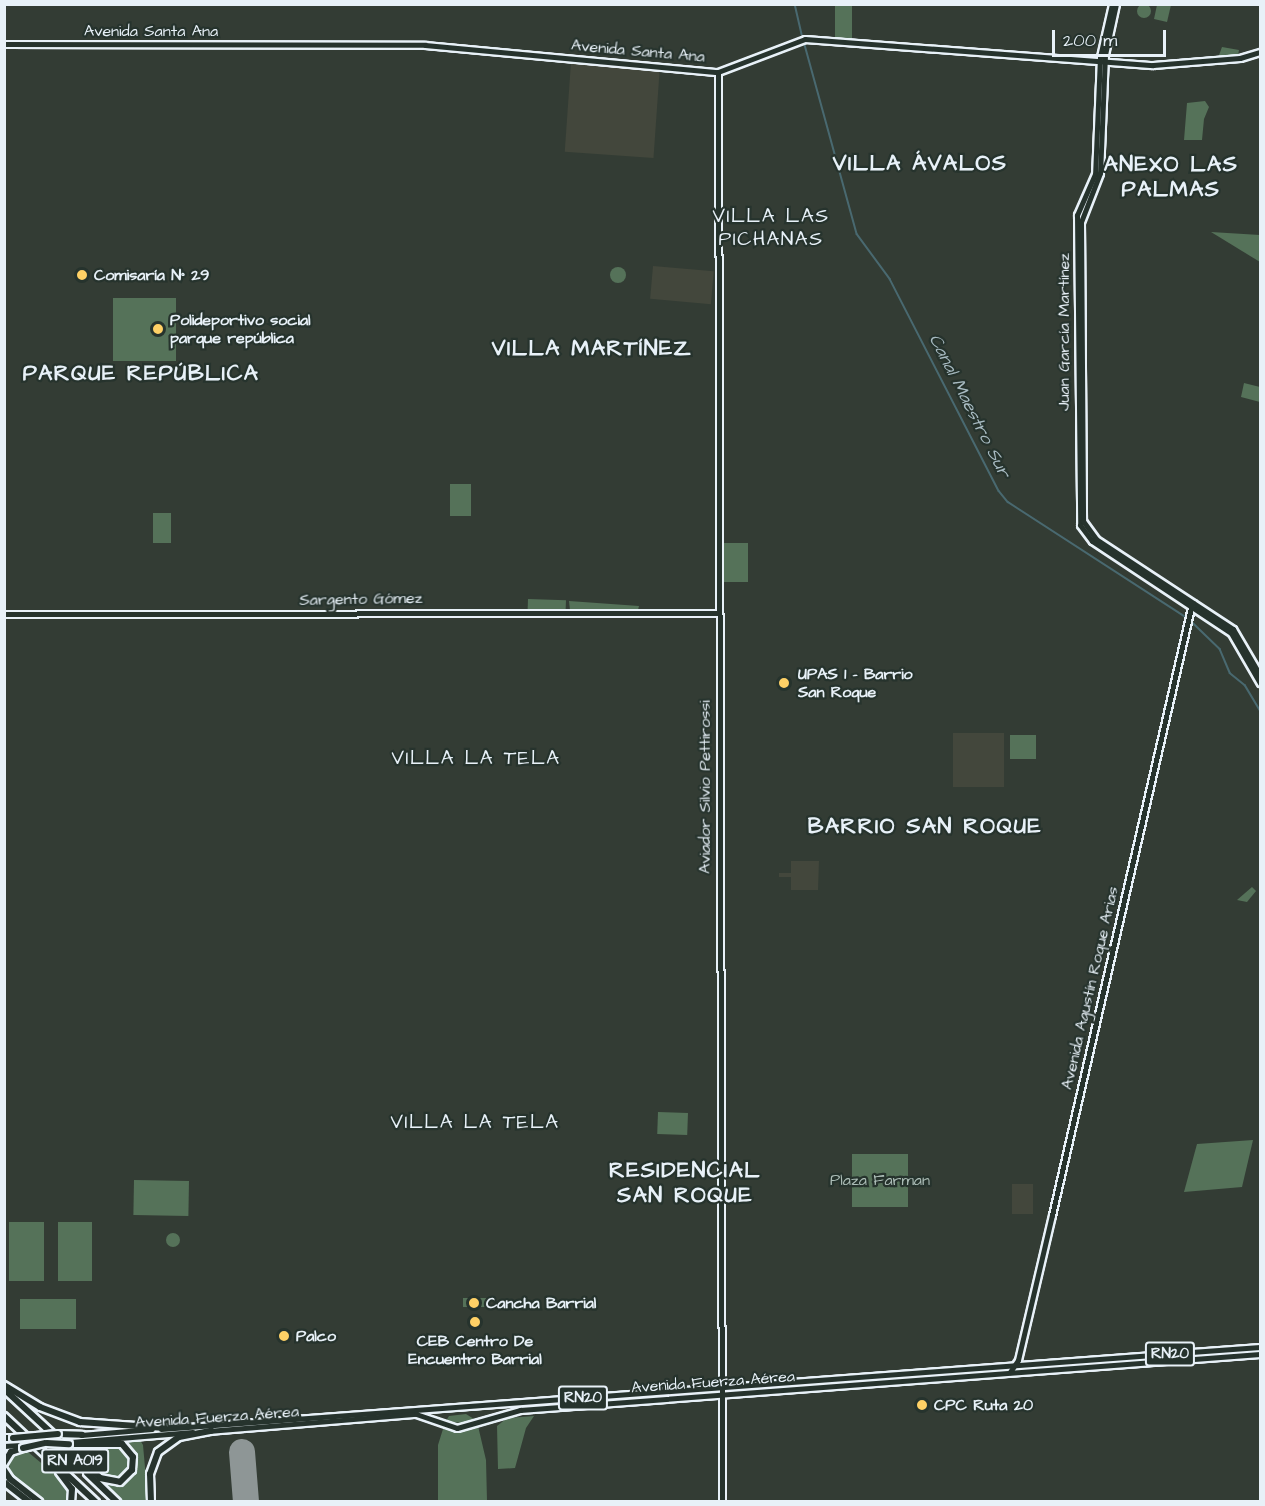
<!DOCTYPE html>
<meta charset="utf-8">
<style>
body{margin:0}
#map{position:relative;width:1265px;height:1506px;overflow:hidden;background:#333c34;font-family:"Architects Daughter",sans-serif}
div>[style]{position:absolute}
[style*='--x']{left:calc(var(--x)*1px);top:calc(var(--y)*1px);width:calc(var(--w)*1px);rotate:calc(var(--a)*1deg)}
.built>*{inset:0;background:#43473c;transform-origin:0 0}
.green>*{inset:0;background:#557259;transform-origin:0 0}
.round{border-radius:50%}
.stream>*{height:1.5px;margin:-0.75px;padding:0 0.75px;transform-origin:0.75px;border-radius:0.75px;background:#496970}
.runway>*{height:26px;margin:-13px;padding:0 13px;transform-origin:13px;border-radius:13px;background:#8e9696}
.roads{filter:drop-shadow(2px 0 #e8f1f8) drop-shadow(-2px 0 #e8f1f8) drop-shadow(0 2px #e8f1f8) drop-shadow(0 -2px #e8f1f8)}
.secondary>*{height:5px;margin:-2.5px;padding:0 2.5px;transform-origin:2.5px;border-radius:2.5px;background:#26332d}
.primary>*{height:5px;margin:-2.5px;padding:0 2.5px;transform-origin:2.5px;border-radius:2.5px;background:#26332d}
.highway>*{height:6px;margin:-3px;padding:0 3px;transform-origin:3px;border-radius:3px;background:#26332d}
.bridges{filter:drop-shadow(2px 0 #e8f1f8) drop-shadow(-2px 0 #e8f1f8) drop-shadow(0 2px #e8f1f8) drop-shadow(0 -2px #e8f1f8)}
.highway-bridge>*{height:6px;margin:-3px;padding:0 3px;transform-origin:3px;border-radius:3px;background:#26332d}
.dots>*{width:16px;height:16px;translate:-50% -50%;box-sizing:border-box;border:3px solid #26332d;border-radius:50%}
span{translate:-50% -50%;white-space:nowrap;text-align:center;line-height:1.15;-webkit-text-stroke:4.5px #26332d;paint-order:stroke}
.shield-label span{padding:2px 4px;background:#26332d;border:2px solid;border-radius:4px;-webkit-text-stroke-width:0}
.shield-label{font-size:15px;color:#e8f1f8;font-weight:700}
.street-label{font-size:16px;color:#e8f1f8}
.poi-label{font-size:16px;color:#e8f1f8;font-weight:700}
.left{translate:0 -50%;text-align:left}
.park-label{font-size:16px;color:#adbeb8}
.water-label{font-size:18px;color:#a8bbc2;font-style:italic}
.quarter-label{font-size:20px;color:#e8f1f8;letter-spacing:1.5px}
.district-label{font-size:22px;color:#e8f1f8;font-weight:700;letter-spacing:1.5px}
.frame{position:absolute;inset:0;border:6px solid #e8f1f8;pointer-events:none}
.scale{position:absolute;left:1052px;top:30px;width:114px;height:27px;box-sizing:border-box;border:3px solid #e8f1f8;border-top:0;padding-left:8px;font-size:18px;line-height:21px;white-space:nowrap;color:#e8f1f8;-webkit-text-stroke:4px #26332d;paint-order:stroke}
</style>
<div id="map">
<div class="built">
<div style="left:571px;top:62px;width:89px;height:90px;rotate:4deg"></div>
<div style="left:653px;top:266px;width:61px;height:33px;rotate:5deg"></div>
<div style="left:953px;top:733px;width:51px;height:54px"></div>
<div style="clip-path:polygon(791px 861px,819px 861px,818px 890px,791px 890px,791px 877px,779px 877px,779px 873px,791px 873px)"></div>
<div style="left:1012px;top:1184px;width:21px;height:30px"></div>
</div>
<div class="green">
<div class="round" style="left:1137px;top:4px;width:14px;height:14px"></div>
<div style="left:835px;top:5px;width:17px;height:35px"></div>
<div style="clip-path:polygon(1157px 5px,1171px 5px,1167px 22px,1154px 19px)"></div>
<div style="clip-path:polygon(1222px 47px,1239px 50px,1238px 55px,1218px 58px)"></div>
<div style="clip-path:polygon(1205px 101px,1209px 107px,1204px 119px,1202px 140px,1184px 140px,1187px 103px)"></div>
<div style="clip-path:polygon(1211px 232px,1260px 235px,1260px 262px)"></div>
<div class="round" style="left:610px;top:267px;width:16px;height:16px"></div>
<div style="left:113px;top:298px;width:63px;height:63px"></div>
<div style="clip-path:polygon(1244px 383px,1260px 387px,1260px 402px,1241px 397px)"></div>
<div style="left:450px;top:484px;width:21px;height:32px"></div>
<div style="left:153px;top:513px;width:18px;height:30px"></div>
<div style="left:724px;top:543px;width:24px;height:39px"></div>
<div style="left:528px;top:599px;width:38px;height:10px;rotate:2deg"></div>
<div style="clip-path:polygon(569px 601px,639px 606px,638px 610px,570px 610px)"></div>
<div style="left:1010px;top:735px;width:26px;height:24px"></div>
<div style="clip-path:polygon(1252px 887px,1256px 891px,1247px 902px,1237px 900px)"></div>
<div style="left:658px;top:1112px;width:30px;height:22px;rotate:2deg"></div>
<div style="clip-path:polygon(1253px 1140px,1242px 1187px,1184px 1192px,1197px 1144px)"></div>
<div style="left:852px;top:1154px;width:56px;height:53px"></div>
<div style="left:134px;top:1180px;width:55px;height:35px;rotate:1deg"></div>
<div style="left:9px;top:1222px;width:35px;height:59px"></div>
<div style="left:58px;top:1222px;width:34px;height:59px"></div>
<div class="round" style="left:166px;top:1233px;width:14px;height:14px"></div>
<div style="left:463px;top:1298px;width:23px;height:9px"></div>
<div style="left:20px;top:1299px;width:56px;height:30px"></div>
<div style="clip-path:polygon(466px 1414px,474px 1419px,469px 1424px,446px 1421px,449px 1416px)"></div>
<div style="clip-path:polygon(534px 1416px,526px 1428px,515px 1468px,498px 1469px,497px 1426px,507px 1418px)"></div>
<div style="clip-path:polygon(478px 1426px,486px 1460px,487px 1501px,438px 1501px,438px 1445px,443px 1429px,463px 1431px)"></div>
<div style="clip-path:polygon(140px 1440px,143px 1445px,148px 1501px,122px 1501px,104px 1483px,117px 1485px,130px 1478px,136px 1458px,125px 1443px)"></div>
<div style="clip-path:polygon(106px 1445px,122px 1447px,131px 1457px,130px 1469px,119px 1479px,104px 1478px,71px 1448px)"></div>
<div style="clip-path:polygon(16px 1452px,28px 1452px,64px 1482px,69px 1493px,67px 1501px,44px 1501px,11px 1474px,8px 1460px)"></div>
</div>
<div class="stream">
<div style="--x:795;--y:4;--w:31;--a:77"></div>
<div style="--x:805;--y:45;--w:196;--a:74.6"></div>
<div style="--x:857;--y:234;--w:56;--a:53.7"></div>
<div style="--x:890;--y:279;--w:238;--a:62.8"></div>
<div style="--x:999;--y:491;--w:14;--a:51"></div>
<div style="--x:1008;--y:502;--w:212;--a:32.9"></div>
<div style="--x:1190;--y:620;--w:42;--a:44"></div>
<div style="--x:1220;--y:649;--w:26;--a:67"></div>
<div style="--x:1230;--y:673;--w:19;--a:39"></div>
<div style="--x:1245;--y:685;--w:29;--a:59"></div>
</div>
<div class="runway">
<div style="--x:242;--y:1452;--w:50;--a:85.4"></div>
</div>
<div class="roads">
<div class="secondary">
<div style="--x:1112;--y:4;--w:54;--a:102.8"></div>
<div style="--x:1100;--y:57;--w:117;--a:92.4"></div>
<div style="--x:1095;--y:174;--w:45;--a:113.7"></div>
<div style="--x:1077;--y:215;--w:310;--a:89.4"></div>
<div style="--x:1080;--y:525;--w:20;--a:53"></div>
<div style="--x:1092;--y:541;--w:167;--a:33.5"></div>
<div style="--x:1231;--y:633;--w:58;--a:59.9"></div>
<div style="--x:1116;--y:4;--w:52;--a:102.2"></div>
<div style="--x:1105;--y:55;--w:118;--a:92.4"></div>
<div style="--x:1100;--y:173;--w:53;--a:111.2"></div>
<div style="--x:1081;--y:222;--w:299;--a:89.6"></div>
<div style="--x:1083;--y:521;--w:22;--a:54"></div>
<div style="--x:1096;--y:539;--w:164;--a:33.3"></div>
<div style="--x:1233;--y:629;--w:53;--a:59.6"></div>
<div style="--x:718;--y:72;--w:1430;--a:89.84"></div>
<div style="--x:4;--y:614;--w:715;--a:-0.08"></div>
<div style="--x:1010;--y:1372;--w:14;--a:-56"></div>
<div style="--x:1018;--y:1360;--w:149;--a:-76.8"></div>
<div style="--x:1052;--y:1215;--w:628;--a:-77.11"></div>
</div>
<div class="primary">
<div style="--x:4;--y:44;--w:421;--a:0.1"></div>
<div style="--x:425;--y:45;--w:294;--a:5.3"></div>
<div style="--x:718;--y:72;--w:93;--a:-20.8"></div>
<div style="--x:805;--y:39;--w:349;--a:4.3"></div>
<div style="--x:1153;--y:65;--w:87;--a:-4.6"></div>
<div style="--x:1240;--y:58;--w:21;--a:-17"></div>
<div style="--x:161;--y:1429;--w:1102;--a:-4.27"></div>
<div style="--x:208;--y:1431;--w:209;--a:-4.7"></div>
<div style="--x:416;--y:1414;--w:43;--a:18.9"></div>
<div style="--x:457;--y:1428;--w:66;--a:-15.9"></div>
<div style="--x:520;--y:1410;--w:742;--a:-4.33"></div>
<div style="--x:81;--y:1435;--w:71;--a:-4.8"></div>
<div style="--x:71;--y:1442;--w:122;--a:-4.7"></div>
<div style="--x:4;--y:1446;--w:17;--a:-3"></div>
</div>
<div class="highway">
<div style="--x:4;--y:1385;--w:42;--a:31.4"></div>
<div style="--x:40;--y:1407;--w:43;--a:20.6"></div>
<div style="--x:80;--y:1422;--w:85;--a:4"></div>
<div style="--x:4;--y:1389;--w:131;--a:42.8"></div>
<div style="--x:100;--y:1478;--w:20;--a:11"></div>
<div style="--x:120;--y:1482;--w:17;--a:-45"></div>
<div style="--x:132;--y:1470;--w:13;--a:-86"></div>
<div style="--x:133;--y:1457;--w:17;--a:-130"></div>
<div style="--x:122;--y:1444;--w:53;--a:180"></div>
<div style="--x:4;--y:1416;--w:126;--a:43.1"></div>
<div style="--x:58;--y:1434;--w:24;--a:2"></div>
<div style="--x:4;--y:1438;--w:9;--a:0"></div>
<div style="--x:4;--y:1463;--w:13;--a:-58"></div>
<div style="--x:11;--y:1452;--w:13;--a:-18"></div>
<div style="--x:4;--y:1470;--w:11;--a:56"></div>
<div style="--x:10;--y:1479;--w:37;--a:38"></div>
<div style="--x:59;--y:1472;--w:21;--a:53"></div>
<div style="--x:72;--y:1489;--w:13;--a:94"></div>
<div style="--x:87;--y:1473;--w:42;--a:44"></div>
<div style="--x:4;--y:1482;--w:33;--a:38"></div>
<div style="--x:151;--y:1502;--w:28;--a:-92"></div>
<div style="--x:150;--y:1474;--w:23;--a:-70"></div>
<div style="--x:158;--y:1452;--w:26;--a:-36"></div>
<div style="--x:179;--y:1437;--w:33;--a:-11"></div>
</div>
</div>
<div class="bridges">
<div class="highway-bridge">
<div style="--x:13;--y:1438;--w:45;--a:-5.1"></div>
<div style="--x:47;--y:1443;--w:22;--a:3"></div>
<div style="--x:23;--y:1448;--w:22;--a:-13"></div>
</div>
</div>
<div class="dots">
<div style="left:82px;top:275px;background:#ffd166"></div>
<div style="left:158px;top:329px;background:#ffd166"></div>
<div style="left:784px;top:683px;background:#ffd166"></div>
<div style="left:474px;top:1303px;background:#ffd166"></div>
<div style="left:475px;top:1322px;background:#ffd166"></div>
<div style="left:284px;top:1336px;background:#ffd166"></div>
<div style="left:922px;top:1405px;background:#ffd166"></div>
</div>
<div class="shield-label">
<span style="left:1170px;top:1354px">RN20</span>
<span style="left:583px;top:1398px">RN20</span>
<span style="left:75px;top:1461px">RN A019</span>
</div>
<div class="street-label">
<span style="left:151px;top:31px">Avenida Santa Ana</span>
<span style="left:638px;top:51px;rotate:5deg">Avenida Santa Ana</span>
<span style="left:1064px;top:332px;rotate:-90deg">Juan García Martínez</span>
<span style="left:361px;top:599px;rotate:-1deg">Sargento Gómez</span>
<span style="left:705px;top:787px;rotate:-90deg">Aviador Silvio Pettirossi</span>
<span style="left:1090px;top:988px;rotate:-77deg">Avenida Agustín Roque Arias</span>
<span style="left:713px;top:1382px;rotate:-4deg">Avenida Fuerza Aérea</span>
<span style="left:217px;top:1417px;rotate:-4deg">Avenida Fuerza Aérea</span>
</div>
<div class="poi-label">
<span class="left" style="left:94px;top:275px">Comisaría N° 29</span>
<span class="left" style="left:170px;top:329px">Polideportivo social<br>parque república</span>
<span class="left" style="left:798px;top:683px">UPAS 1 - Barrio<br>San Roque</span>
<span class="left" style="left:486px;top:1303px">Cancha Barrial</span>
<span class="left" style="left:296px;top:1336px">Palco</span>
<span style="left:475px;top:1350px">CEB Centro De<br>Encuentro Barrial</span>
<span class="left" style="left:934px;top:1405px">CPC Ruta 20</span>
</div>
<div class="park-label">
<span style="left:880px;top:1180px">Plaza Farman</span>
</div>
<div class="water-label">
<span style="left:969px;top:406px;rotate:63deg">Canal Maestro Sur</span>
</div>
<div class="quarter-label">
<span style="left:771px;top:228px">VILLA LAS<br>PICHANAS</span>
<span style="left:476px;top:758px">VILLA LA TELA</span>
<span style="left:475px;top:1122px">VILLA LA TELA</span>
</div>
<div class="district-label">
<span style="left:920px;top:164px">VILLA ÁVALOS</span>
<span style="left:1171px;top:177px">ANEXO LAS<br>PALMAS</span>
<span style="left:592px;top:349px">VILLA MARTÍNEZ</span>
<span style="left:141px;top:374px">PARQUE REPÚBLICA</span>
<span style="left:925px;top:827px">BARRIO SAN ROQUE</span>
<span style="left:685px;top:1183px">RESIDENCIAL<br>SAN ROQUE</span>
</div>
<div class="frame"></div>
<div class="scale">200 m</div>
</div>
